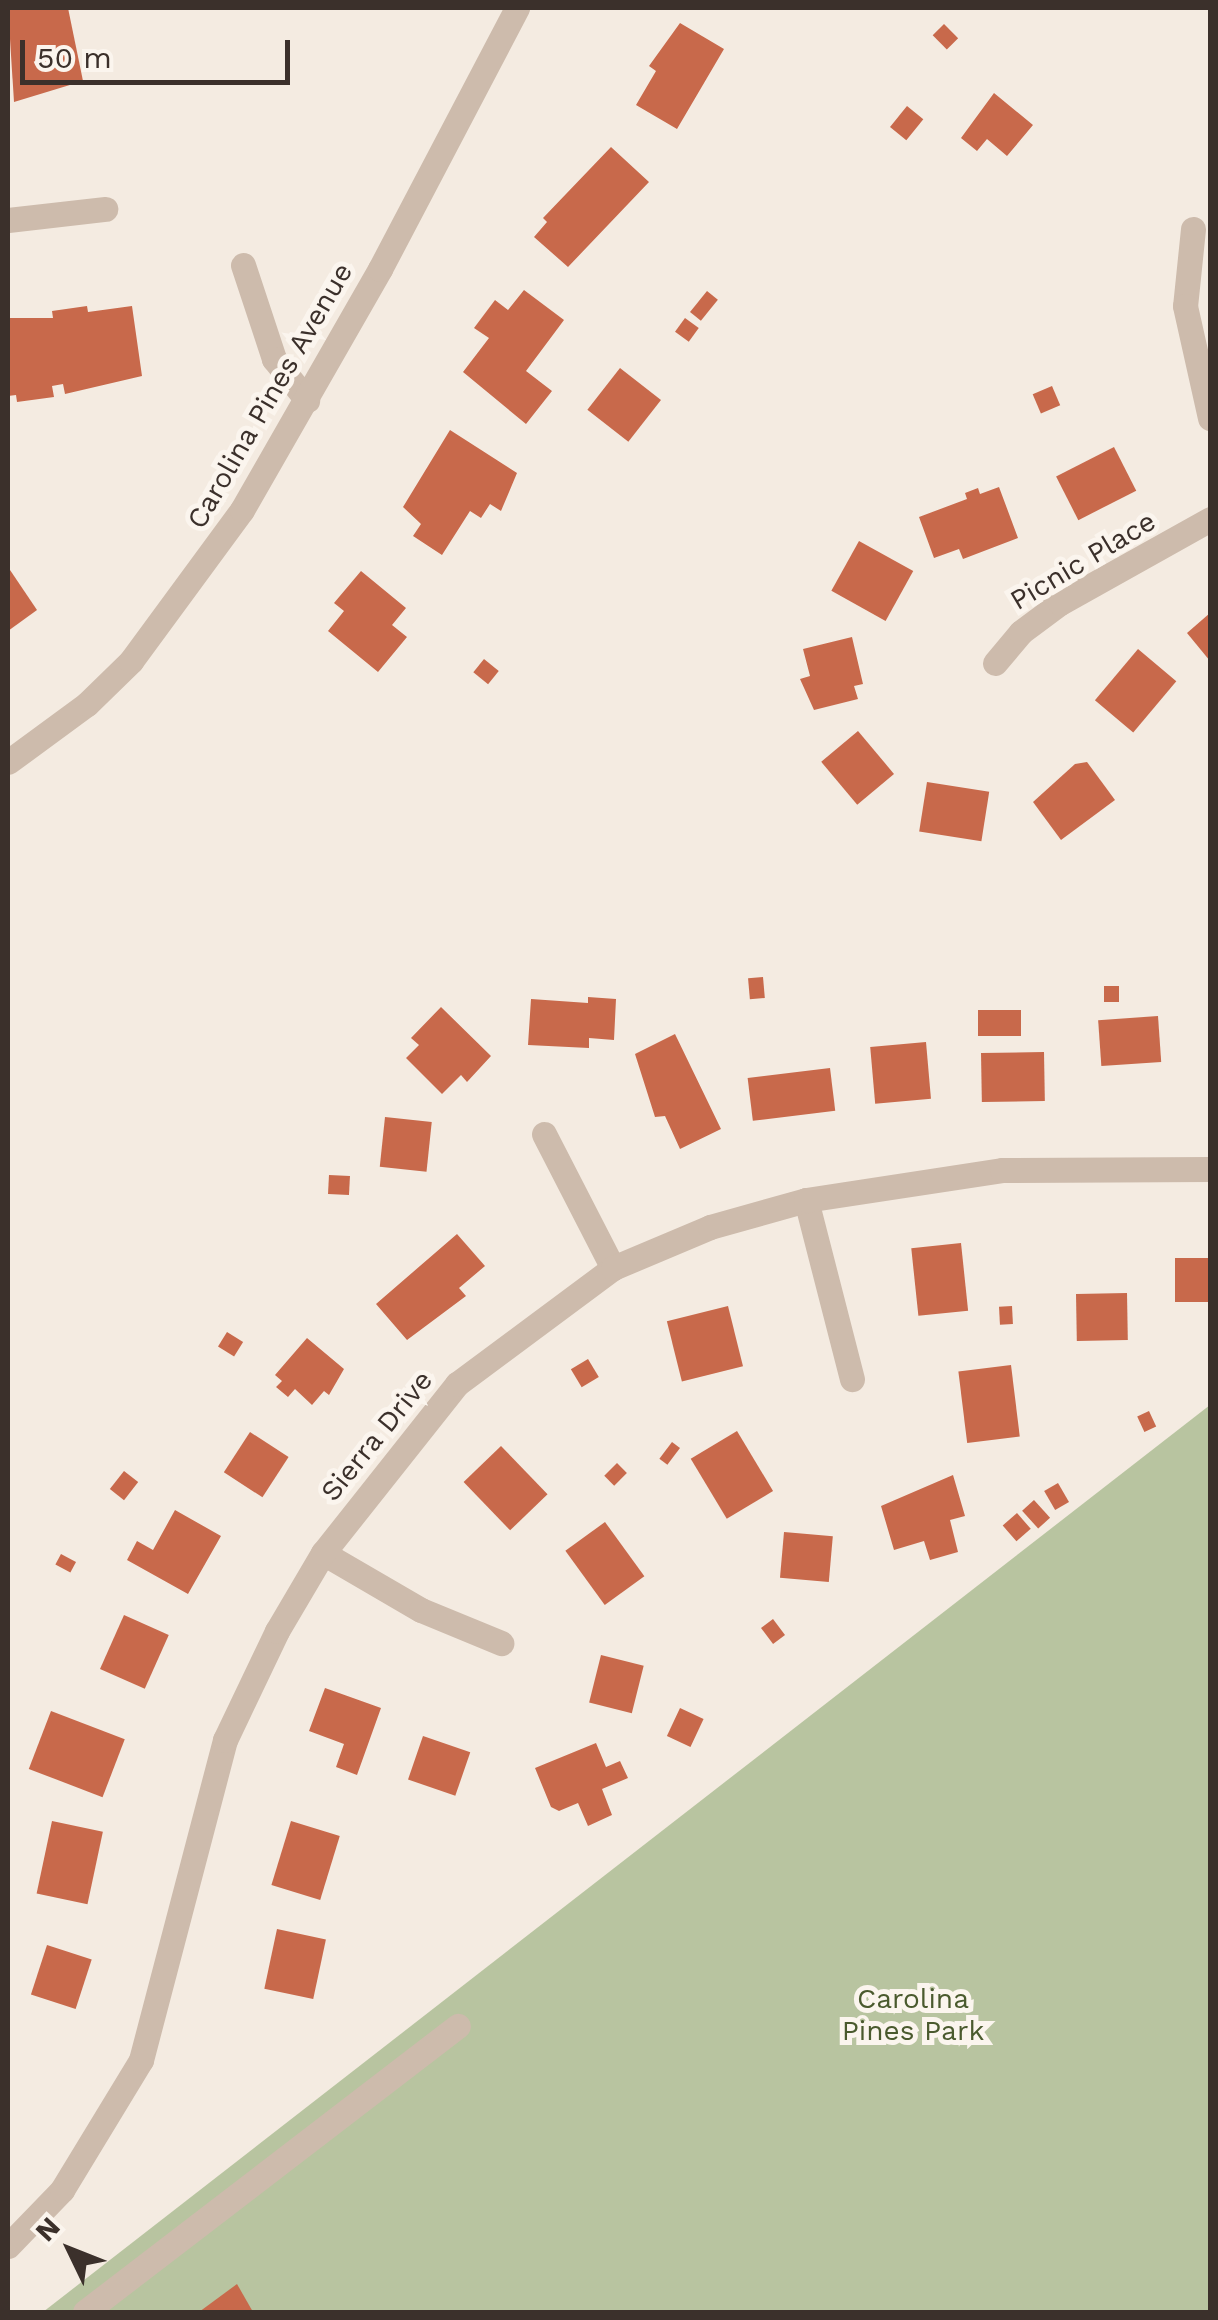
<!DOCTYPE html>
<style>
body{margin:0}
#map{position:relative;width:1218px;height:2320px;overflow:hidden;background:#f4ebe1;font-family:"Work Sans",sans-serif}
div>[style]{position:absolute}
[style*='--x']{left:calc(var(--x)*1px);top:calc(var(--y)*1px);width:calc(var(--w)*1px);rotate:calc(var(--a)*1deg)}
.green>*{inset:0;background:#b8c4a0}
.building>*{inset:0;background:#c8694b;transform-origin:0 0}
.minor>*{height:25px;margin:-12.5px;padding:0 12.5px;transform-origin:12.5px;border-radius:12.5px;background:#cdbbac}
span{translate:-50% -50%;white-space:nowrap;text-align:center;line-height:1.15;-webkit-text-stroke:10px #fbf5ee;paint-order:stroke}
.street-label{font-size:28px;color:#3b302b}
.park-label{font-size:28px;color:#4a5a2e}
.frame{position:absolute;inset:0;border:10px solid #3b302b;pointer-events:none}
.north{position:absolute;left:20px;top:2200px;width:100px;height:100px;-webkit-text-stroke:8px #fbf5ee;paint-order:stroke;rotate:313deg;font-size:28px;font-weight:700;line-height:40px;text-align:center;color:#3b302b}
.north::after{content:'';display:block;margin:auto;width:35px;height:45px;background:#3b302b;clip-path:polygon(50% 0,100% 100%,50% 72%,0 100%)}
.scale{position:absolute;left:20px;top:40px;width:270px;height:45px;box-sizing:border-box;border:5px solid #3b302b;border-top:0;padding-left:12px;font-size:30px;line-height:35px;white-space:nowrap;color:#3b302b;-webkit-text-stroke:8px #fbf5ee;paint-order:stroke}
</style>
<div id="map">
<div class="green">
<div style="clip-path:polygon(1210px 1405px,1210px 2312px,43px 2312px)"></div>
</div>
<div class="building">
<div style="clip-path:polygon(8px 8px,68px 8px,83px 81px,14px 102px)"></div>
<div style="clip-path:polygon(680px 23px,724px 49px,677px 129px,636px 105px,656px 71px,649px 66px)"></div>
<div style="left:944px;top:24px;width:20px;height:16px;rotate:45deg"></div>
<div style="clip-path:polygon(994px 93px,1033px 125px,1007px 156px,987px 139px,977px 151px,961px 138px)"></div>
<div style="left:907px;top:106px;width:21px;height:27px;rotate:39deg"></div>
<div style="clip-path:polygon(611px 147px,649px 182px,568px 267px,534px 237px,547px 222px,543px 218px)"></div>
<div style="clip-path:polygon(524px 290px,564px 320px,526px 371px,552px 391px,526px 424px,463px 372px,489px 338px,474px 328px,495px 300px,508px 310px)"></div>
<div style="left:707px;top:291px;width:14px;height:27px;rotate:39deg"></div>
<div style="clip-path:polygon(87px 306px,88px 312px,132px 306px,142px 376px,65px 394px,63px 384px,52px 386px,54px 397px,17px 402px,16px 395px,8px 396px,8px 318px,53px 318px,52px 311px)"></div>
<div style="left:685px;top:318px;width:17px;height:17px;rotate:36deg"></div>
<div style="left:620px;top:368px;width:52px;height:53px;rotate:38deg"></div>
<div style="left:1052px;top:386px;width:21px;height:21px;rotate:67deg"></div>
<div style="clip-path:polygon(450px 430px,517px 473px,501px 511px,490px 504px,481px 518px,470px 511px,442px 555px,413px 536px,421px 524px,403px 507px)"></div>
<div style="left:1114px;top:447px;width:49px;height:65px;rotate:63deg"></div>
<div style="clip-path:polygon(999px 487px,1018px 538px,963px 559px,959px 549px,934px 558px,919px 517px,967px 499px,965px 493px,978px 488px,980px 494px)"></div>
<div style="left:859px;top:541px;width:62px;height:57px;rotate:29deg"></div>
<div style="clip-path:polygon(8px 567px,37px 610px,8px 631px)"></div>
<div style="clip-path:polygon(361px 571px,406px 608px,392px 625px,407px 637px,378px 672px,328px 631px,344px 611px,334px 603px)"></div>
<div style="clip-path:polygon(1210px 613px,1210px 661px,1187px 633px)"></div>
<div style="clip-path:polygon(852px 637px,863px 684px,854px 686px,858px 699px,814px 710px,800px 679px,810px 676px,803px 649px)"></div>
<div style="left:1138px;top:649px;width:50px;height:67px;rotate:40deg"></div>
<div style="left:484px;top:659px;width:19px;height:17px;rotate:39deg"></div>
<div style="left:858px;top:731px;width:56px;height:48px;rotate:50deg"></div>
<div style="clip-path:polygon(1087px 762px,1115px 800px,1061px 840px,1033px 802px,1075px 764px)"></div>
<div style="left:927px;top:782px;width:63px;height:50px;rotate:9deg"></div>
<div style="left:763px;top:977px;width:21px;height:15px;rotate:85deg"></div>
<div style="left:1104px;top:986px;width:15px;height:16px"></div>
<div style="clip-path:polygon(588px 997px,616px 999px,614px 1040px,589px 1038px,589px 1048px,528px 1045px,531px 999px,588px 1003px)"></div>
<div style="clip-path:polygon(441px 1007px,491px 1056px,467px 1082px,461px 1075px,442px 1094px,406px 1058px,419px 1045px,411px 1038px)"></div>
<div style="left:978px;top:1010px;width:43px;height:26px"></div>
<div style="left:1158px;top:1016px;width:46px;height:60px;rotate:86deg"></div>
<div style="clip-path:polygon(675px 1034px,721px 1129px,680px 1149px,665px 1116px,655px 1117px,635px 1054px)"></div>
<div style="left:926px;top:1042px;width:57px;height:56px;rotate:85deg"></div>
<div style="left:1044px;top:1052px;width:49px;height:63px;rotate:89deg"></div>
<div style="left:830px;top:1068px;width:43px;height:83px;rotate:83deg"></div>
<div style="left:385px;top:1117px;width:47px;height:50px;rotate:6deg"></div>
<div style="left:329px;top:1175px;width:21px;height:19px;rotate:3deg"></div>
<div style="clip-path:polygon(457px 1234px,485px 1266px,459px 1288px,466px 1296px,407px 1340px,376px 1304px)"></div>
<div style="left:961px;top:1243px;width:68px;height:50px;rotate:84deg"></div>
<div style="left:1210px;top:1258px;width:44px;height:35px;rotate:90deg"></div>
<div style="left:1127px;top:1293px;width:47px;height:51px;rotate:89deg"></div>
<div style="left:728px;top:1306px;width:62px;height:63px;rotate:76deg"></div>
<div style="left:1012px;top:1306px;width:18px;height:13px;rotate:87deg"></div>
<div style="left:227px;top:1332px;width:19px;height:17px;rotate:32deg"></div>
<div style="clip-path:polygon(307px 1338px,344px 1369px,329px 1395px,324px 1391px,312px 1405px,295px 1389px,288px 1397px,276px 1387px,282px 1381px,275px 1375px)"></div>
<div style="left:588px;top:1359px;width:21px;height:20px;rotate:59deg"></div>
<div style="left:1011px;top:1365px;width:72px;height:53px;rotate:83deg"></div>
<div style="left:1149px;top:1411px;width:17px;height:13px;rotate:65deg"></div>
<div style="left:737px;top:1431px;width:70px;height:54px;rotate:59deg"></div>
<div style="left:250px;top:1432px;width:46px;height:48px;rotate:33deg"></div>
<div style="left:672px;top:1442px;width:10px;height:21px;rotate:37deg"></div>
<div style="left:501px;top:1446px;width:67px;height:52px;rotate:46deg"></div>
<div style="left:617px;top:1463px;width:14px;height:18px;rotate:45deg"></div>
<div style="left:124px;top:1471px;width:18px;height:23px;rotate:38deg"></div>
<div style="clip-path:polygon(953px 1475px,965px 1516px,950px 1520px,958px 1552px,930px 1560px,924px 1541px,894px 1550px,881px 1506px)"></div>
<div style="left:1058px;top:1483px;width:22px;height:16px;rotate:60deg"></div>
<div style="left:1034px;top:1500px;width:24px;height:16px;rotate:48deg"></div>
<div style="clip-path:polygon(175px 1510px,221px 1536px,188px 1594px,127px 1560px,137px 1541px,153px 1550px)"></div>
<div style="left:1017px;top:1513px;width:21px;height:19px;rotate:49deg"></div>
<div style="left:605px;top:1522px;width:67px;height:49px;rotate:54deg"></div>
<div style="left:784px;top:1532px;width:49px;height:46px;rotate:5deg"></div>
<div style="left:61px;top:1554px;width:17px;height:12px;rotate:28deg"></div>
<div style="left:124px;top:1615px;width:49px;height:59px;rotate:24deg"></div>
<div style="left:773px;top:1619px;width:20px;height:15px;rotate:53deg"></div>
<div style="left:601px;top:1655px;width:44px;height:49px;rotate:14deg"></div>
<div style="clip-path:polygon(325px 1688px,381px 1708px,357px 1775px,336px 1767px,344px 1744px,309px 1731px)"></div>
<div style="left:680px;top:1708px;width:26px;height:31px;rotate:25deg"></div>
<div style="left:51px;top:1711px;width:79px;height:62px;rotate:21deg"></div>
<div style="left:423px;top:1736px;width:50px;height:46px;rotate:19deg"></div>
<div style="clip-path:polygon(596px 1743px,606px 1767px,620px 1761px,628px 1778px,602px 1789px,612px 1815px,588px 1826px,578px 1803px,559px 1811px,551px 1807px,535px 1768px)"></div>
<div style="left:52px;top:1821px;width:52px;height:74px;rotate:12deg"></div>
<div style="left:291px;top:1821px;width:51px;height:67px;rotate:17deg"></div>
<div style="left:277px;top:1929px;width:50px;height:61px;rotate:12deg"></div>
<div style="left:47px;top:1945px;width:47px;height:52px;rotate:18deg"></div>
<div style="clip-path:polygon(237px 2284px,253px 2312px,199px 2312px)"></div>
</div>
<div class="minor">
<div style="--x:8;--y:220;--w:98;--a:-6.5"></div>
<div style="--x:1193;--y:229;--w:77;--a:95.9"></div>
<div style="--x:1185;--y:306;--w:115;--a:77.4"></div>
<div style="--x:243;--y:265;--w:99;--a:71.7"></div>
<div style="--x:274;--y:359;--w:53;--a:51.2"></div>
<div style="--x:995;--y:663;--w:40;--a:-50"></div>
<div style="--x:1021;--y:632;--w:49;--a:-36.6"></div>
<div style="--x:1060;--y:603;--w:172;--a:-29.2"></div>
<div style="--x:8;--y:762;--w:98;--a:-36.3"></div>
<div style="--x:87;--y:704;--w:62;--a:-44.3"></div>
<div style="--x:131;--y:661;--w:187;--a:-53.7"></div>
<div style="--x:242;--y:510;--w:278;--a:-60.2"></div>
<div style="--x:380;--y:269;--w:295;--a:-62.3"></div>
<div style="--x:544;--y:1134;--w:151;--a:62.8"></div>
<div style="--x:806;--y:1200;--w:185;--a:75.6"></div>
<div style="--x:323;--y:1553;--w:113;--a:30.2"></div>
<div style="--x:421;--y:1610;--w:87;--a:22.4"></div>
<div style="--x:8;--y:2246;--w:78;--a:-46"></div>
<div style="--x:62;--y:2190;--w:152;--a:-58.7"></div>
<div style="--x:141;--y:2060;--w:331;--a:-75.3"></div>
<div style="--x:225;--y:1740;--w:121;--a:-64.5"></div>
<div style="--x:277;--y:1631;--w:91;--a:-59.5"></div>
<div style="--x:323;--y:1553;--w:216;--a:-51.6"></div>
<div style="--x:457;--y:1384;--w:194;--a:-36.6"></div>
<div style="--x:613;--y:1268;--w:105;--a:-22.9"></div>
<div style="--x:710;--y:1227;--w:100;--a:-15.7"></div>
<div style="--x:806;--y:1200;--w:198;--a:-8.7"></div>
<div style="--x:1002;--y:1170;--w:208;--a:-0.3"></div>
<div style="--x:85;--y:2312;--w:470;--a:-37.5"></div>
</div>
<div class="street-label">
<span style="left:270px;top:396px;rotate:-60deg">Carolina Pines Avenue</span>
<span style="left:1083px;top:561px;rotate:-31deg">Picnic Place</span>
<span style="left:377px;top:1436px;rotate:-51deg">Sierra Drive</span>
</div>
<div class="park-label">
<span style="left:913px;top:2015px">Carolina<br>Pines Park</span>
</div>
<div class="frame"></div>
<div class="north">N</div>
<div class="scale">50 m</div>
</div>
